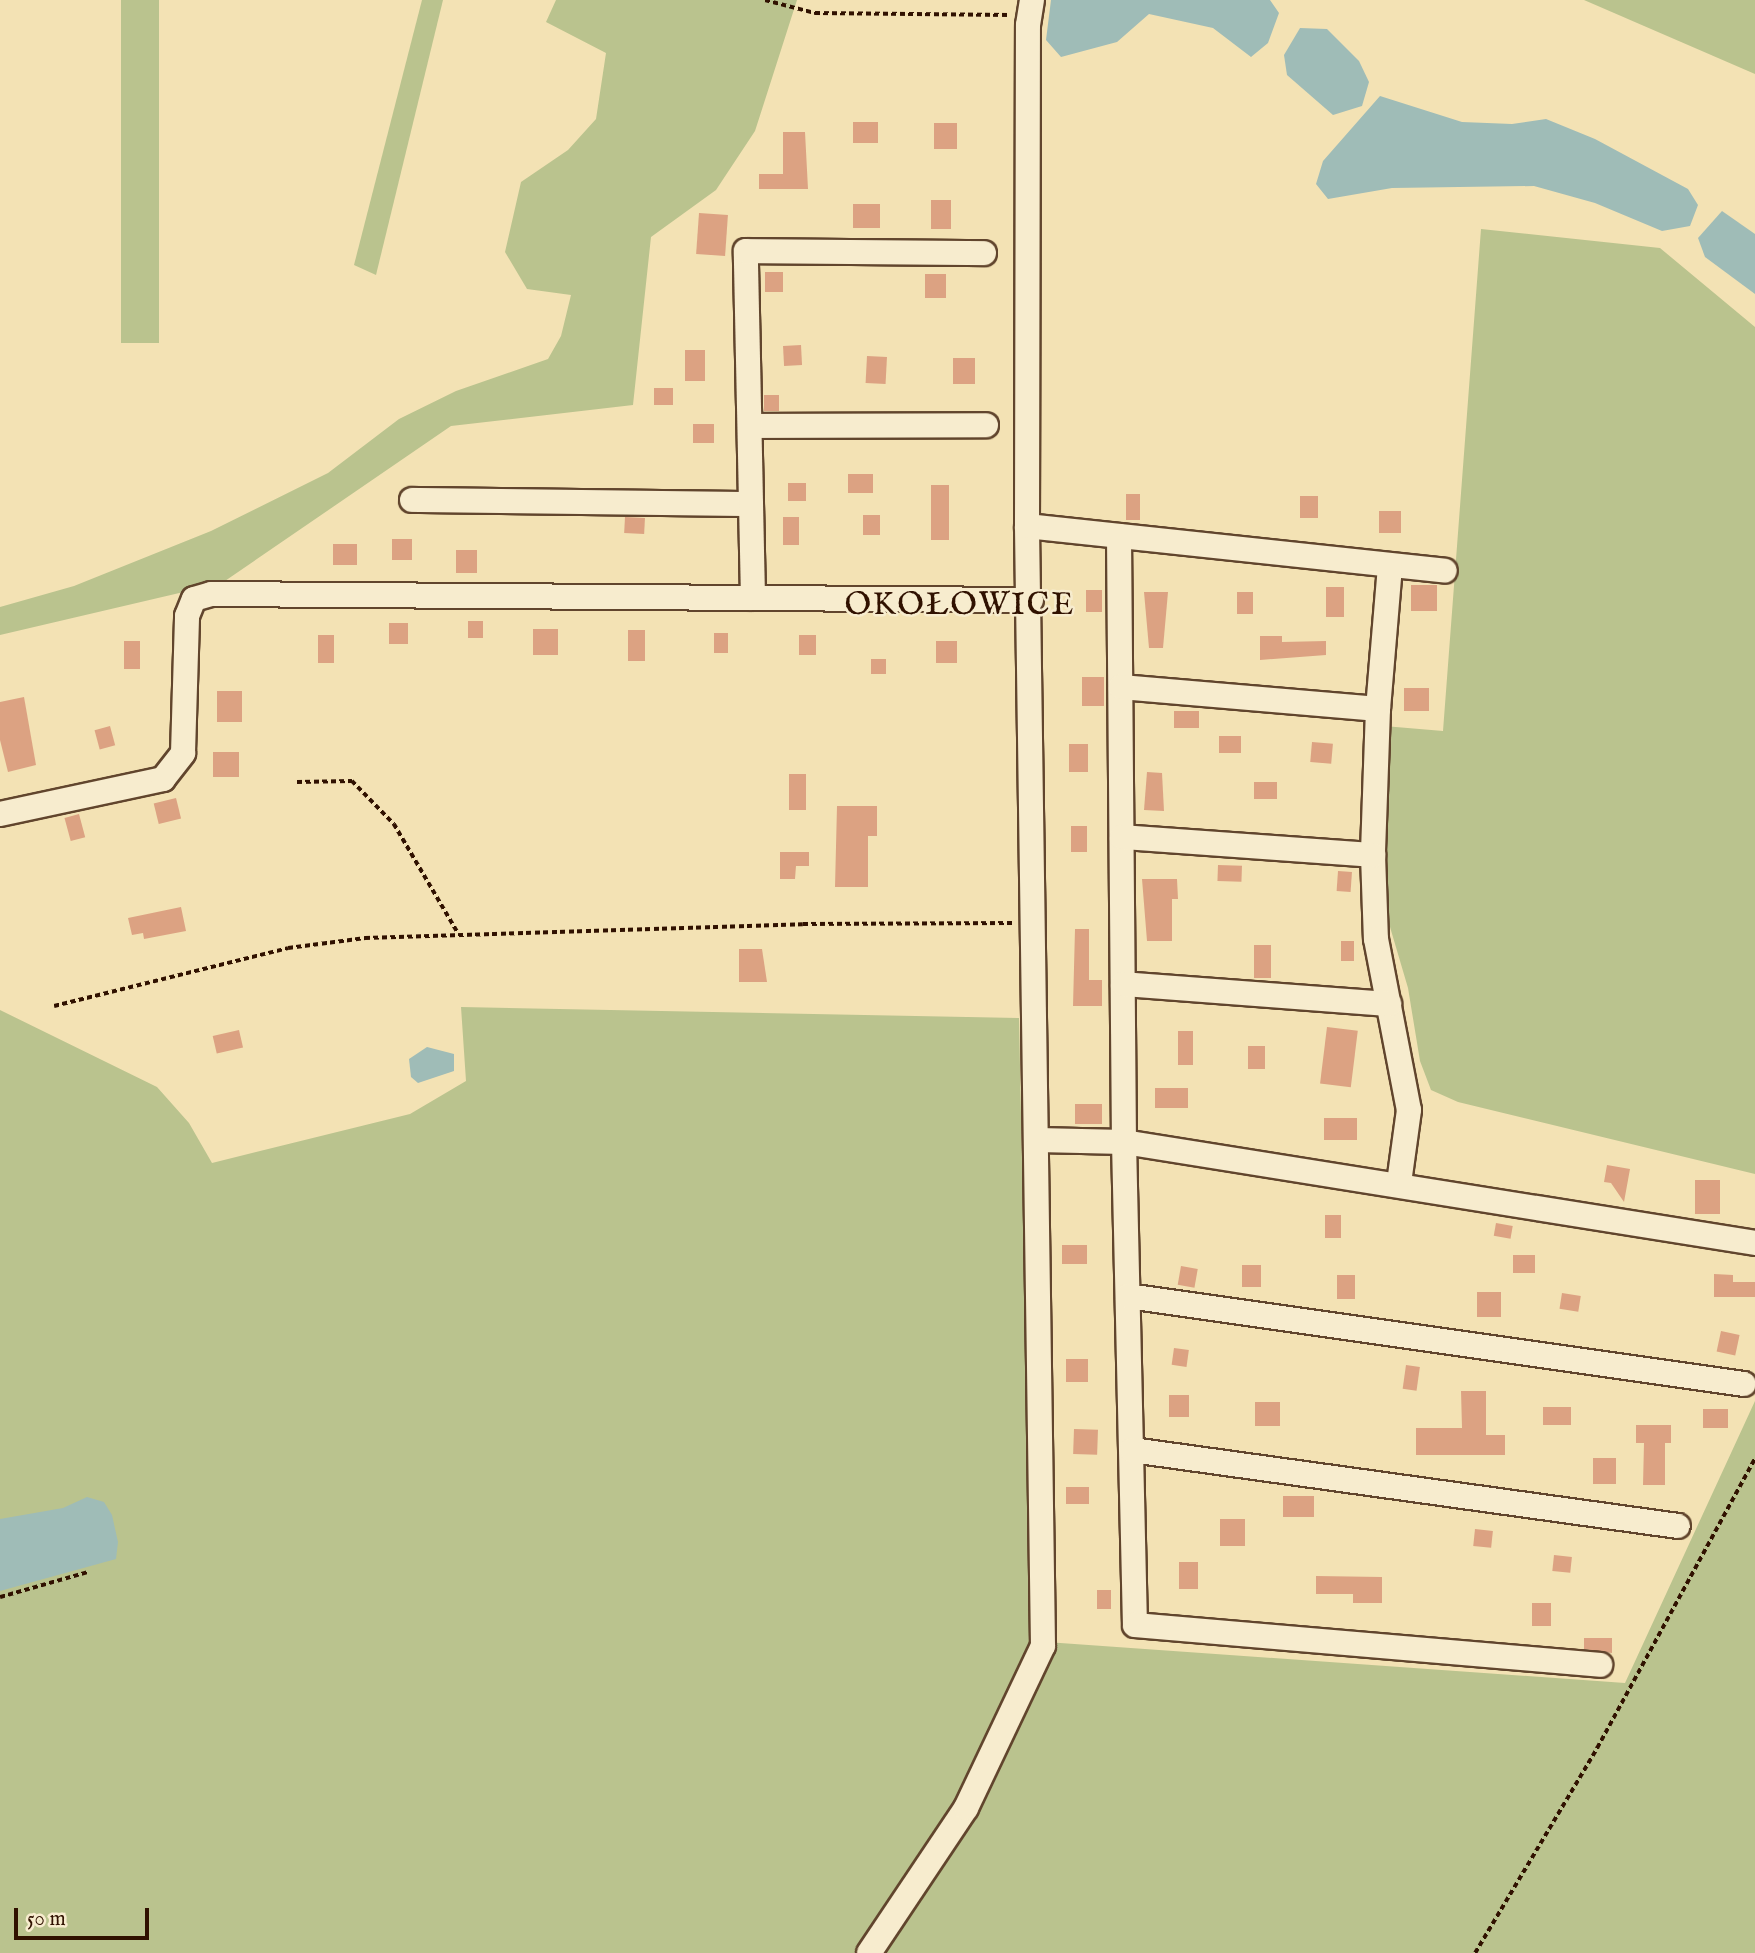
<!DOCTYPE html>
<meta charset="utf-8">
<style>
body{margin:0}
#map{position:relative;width:1755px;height:1953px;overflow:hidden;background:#f3e2b4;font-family:"IM FELL English",serif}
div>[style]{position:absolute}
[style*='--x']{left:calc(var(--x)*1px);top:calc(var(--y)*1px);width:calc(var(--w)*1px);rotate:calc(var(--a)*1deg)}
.green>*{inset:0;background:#bac38e;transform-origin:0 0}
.water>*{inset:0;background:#9fbcb7}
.building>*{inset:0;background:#dca282;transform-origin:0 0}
.path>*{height:3.5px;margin-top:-1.75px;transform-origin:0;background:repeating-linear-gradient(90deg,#301100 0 5px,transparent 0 8.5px)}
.roads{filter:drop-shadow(2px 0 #61452d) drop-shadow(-2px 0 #61452d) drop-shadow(0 2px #61452d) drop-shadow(0 -2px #61452d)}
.minor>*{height:24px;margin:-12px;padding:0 12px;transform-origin:12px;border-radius:12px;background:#f7ecce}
span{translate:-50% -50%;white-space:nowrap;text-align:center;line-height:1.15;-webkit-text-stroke:5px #f7ecce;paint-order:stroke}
.quarter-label{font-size:32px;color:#301100;letter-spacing:2px}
.scale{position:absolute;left:14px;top:1908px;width:135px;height:32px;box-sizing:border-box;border:4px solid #301100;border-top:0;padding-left:9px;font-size:21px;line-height:24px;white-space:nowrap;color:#301100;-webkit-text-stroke:5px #f7ecce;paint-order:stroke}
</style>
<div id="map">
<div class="green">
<div style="left:121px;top:0;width:38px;height:343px"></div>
<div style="clip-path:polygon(422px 0,443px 0,376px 275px,354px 265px)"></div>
<div style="clip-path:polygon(556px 0,797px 0,755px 131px,716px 190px,651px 237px,633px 405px,451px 426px,222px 583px,0 635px,0 607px,74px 586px,211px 531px,328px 473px,399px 419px,456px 391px,548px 359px,561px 336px,571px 295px,527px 289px,505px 252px,521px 182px,568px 150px,596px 119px,606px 53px,546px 22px)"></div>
<div style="clip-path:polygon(1584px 0,1755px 0,1755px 74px)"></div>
<div style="clip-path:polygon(1481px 229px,1660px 248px,1755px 327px,1755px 1174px,1458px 1102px,1431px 1090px,1420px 1061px,1408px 988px,1385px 910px,1384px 726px,1443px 731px)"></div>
<div style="clip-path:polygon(461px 1007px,1019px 1018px,1032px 1641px,1625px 1683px,1755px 1401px,1755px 1953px,0 1953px,0 1010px,157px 1087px,189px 1123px,212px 1163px,410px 1114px,466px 1081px)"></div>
</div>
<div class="water">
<div style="clip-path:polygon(1051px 0,1270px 0,1279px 13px,1268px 43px,1251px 57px,1213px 28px,1149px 14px,1117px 42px,1061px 57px,1046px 40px)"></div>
<div style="clip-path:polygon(1300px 28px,1327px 29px,1359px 61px,1369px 82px,1362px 106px,1333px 115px,1287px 75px,1284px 55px)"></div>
<div style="clip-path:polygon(1380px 96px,1462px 122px,1512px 124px,1546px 119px,1595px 139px,1688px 189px,1698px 205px,1690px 226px,1662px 231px,1595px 203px,1534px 186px,1392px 188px,1328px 199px,1316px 184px,1323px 161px)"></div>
<div style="clip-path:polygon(1722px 211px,1755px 234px,1755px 294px,1705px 257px,1698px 238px)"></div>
<div style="clip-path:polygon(427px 1047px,454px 1054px,454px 1071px,418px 1083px,411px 1077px,409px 1059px)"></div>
<div style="clip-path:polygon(87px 1497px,104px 1502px,112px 1515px,118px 1542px,116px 1559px,0 1591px,0 1519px,63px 1508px)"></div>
</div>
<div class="building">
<div style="left:853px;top:122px;width:25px;height:21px"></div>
<div style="left:934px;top:123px;width:23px;height:26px"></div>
<div style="clip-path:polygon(783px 132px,805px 132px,808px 189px,759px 189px,759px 174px,783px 174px)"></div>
<div style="left:931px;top:200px;width:20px;height:29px"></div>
<div style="left:853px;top:204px;width:27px;height:24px"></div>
<div style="left:699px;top:213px;width:29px;height:41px;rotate:4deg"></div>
<div style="left:765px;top:272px;width:18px;height:20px"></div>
<div style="left:925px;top:274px;width:21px;height:24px"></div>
<div style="left:801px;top:345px;width:20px;height:18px;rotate:87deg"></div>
<div style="left:685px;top:350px;width:20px;height:31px"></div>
<div style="left:867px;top:356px;width:20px;height:27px;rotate:3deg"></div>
<div style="left:953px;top:358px;width:22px;height:26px"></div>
<div style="left:654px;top:388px;width:19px;height:17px"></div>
<div style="left:764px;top:395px;width:15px;height:16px"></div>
<div style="left:693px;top:424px;width:21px;height:19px"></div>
<div style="left:848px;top:474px;width:25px;height:19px"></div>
<div style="left:788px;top:483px;width:18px;height:18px"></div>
<div style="left:931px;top:485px;width:18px;height:55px"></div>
<div style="left:1126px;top:494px;width:14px;height:26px"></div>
<div style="left:1300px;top:496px;width:18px;height:22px"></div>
<div style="left:1379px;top:511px;width:22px;height:22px"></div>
<div style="left:863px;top:515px;width:17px;height:20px"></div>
<div style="left:625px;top:517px;width:20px;height:16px;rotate:3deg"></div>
<div style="left:783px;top:517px;width:16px;height:28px"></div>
<div style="left:392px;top:539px;width:20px;height:21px"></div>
<div style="left:333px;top:544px;width:24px;height:21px"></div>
<div style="left:456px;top:550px;width:21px;height:23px"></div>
<div style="left:1411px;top:585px;width:26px;height:26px"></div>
<div style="left:1326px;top:587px;width:18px;height:30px"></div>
<div style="left:1086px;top:590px;width:16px;height:22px"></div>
<div style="clip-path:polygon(1144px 592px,1168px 592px,1163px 648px,1149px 648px)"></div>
<div style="left:1237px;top:592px;width:16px;height:22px"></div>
<div style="left:468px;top:621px;width:15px;height:17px"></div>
<div style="left:389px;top:623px;width:19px;height:21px"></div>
<div style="left:533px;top:629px;width:25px;height:26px"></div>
<div style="left:628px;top:630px;width:17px;height:31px"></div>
<div style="left:714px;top:633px;width:14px;height:20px"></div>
<div style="left:318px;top:635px;width:16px;height:28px"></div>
<div style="left:799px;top:635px;width:17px;height:20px"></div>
<div style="clip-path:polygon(1260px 636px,1282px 636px,1282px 642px,1326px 641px,1326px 655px,1260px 660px)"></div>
<div style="left:124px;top:641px;width:16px;height:28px"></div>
<div style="left:936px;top:641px;width:21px;height:22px"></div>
<div style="left:871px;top:659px;width:15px;height:15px"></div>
<div style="left:1082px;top:677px;width:22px;height:29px"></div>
<div style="left:1404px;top:688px;width:25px;height:23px"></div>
<div style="left:217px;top:691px;width:25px;height:31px"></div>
<div style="clip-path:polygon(24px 697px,36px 765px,8px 772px,0 740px,0 702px)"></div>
<div style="left:1174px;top:711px;width:25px;height:17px"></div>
<div style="left:110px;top:726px;width:20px;height:16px;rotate:75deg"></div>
<div style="left:1219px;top:736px;width:22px;height:17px"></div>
<div style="left:1312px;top:742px;width:21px;height:20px;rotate:5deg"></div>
<div style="left:1069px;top:744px;width:19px;height:28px"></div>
<div style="left:213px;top:752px;width:26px;height:25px"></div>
<div style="clip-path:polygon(1147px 772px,1162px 773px,1164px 811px,1144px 810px)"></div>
<div style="left:789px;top:774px;width:17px;height:36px"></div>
<div style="left:1254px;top:782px;width:23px;height:17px"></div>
<div style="left:176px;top:798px;width:21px;height:23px;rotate:76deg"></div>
<div style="clip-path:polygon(837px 806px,877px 806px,877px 836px,868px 836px,868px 887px,835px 887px)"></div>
<div style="left:79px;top:814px;width:24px;height:15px;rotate:75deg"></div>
<div style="left:1071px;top:826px;width:16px;height:26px"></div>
<div style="clip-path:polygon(780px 852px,809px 852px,809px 866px,796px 866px,795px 879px,780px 879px)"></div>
<div style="left:1218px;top:865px;width:24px;height:16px;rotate:2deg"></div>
<div style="left:1338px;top:871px;width:14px;height:20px;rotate:4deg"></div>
<div style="clip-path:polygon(1142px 879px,1177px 879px,1178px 899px,1172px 899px,1172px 941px,1147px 941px)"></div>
<div style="clip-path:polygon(181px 907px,186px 931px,144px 939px,143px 933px,132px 935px,128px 918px)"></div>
<div style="clip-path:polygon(1075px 929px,1089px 929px,1089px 980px,1102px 980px,1102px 1006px,1073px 1006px)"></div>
<div style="left:1341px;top:941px;width:13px;height:20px"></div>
<div style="left:1271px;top:945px;width:33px;height:17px;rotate:90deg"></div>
<div style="clip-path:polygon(739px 949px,762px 949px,767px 982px,739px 982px)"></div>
<div style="left:1327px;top:1027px;width:31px;height:57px;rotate:7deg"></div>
<div style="left:239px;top:1030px;width:18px;height:27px;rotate:77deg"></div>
<div style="left:1178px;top:1031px;width:15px;height:34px"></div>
<div style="left:1248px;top:1046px;width:17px;height:23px"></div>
<div style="left:1155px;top:1088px;width:33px;height:20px"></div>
<div style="left:1075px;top:1104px;width:27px;height:20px"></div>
<div style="left:1324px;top:1118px;width:33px;height:22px"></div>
<div style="clip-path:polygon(1607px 1165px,1630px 1169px,1624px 1202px,1611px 1183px,1604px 1182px)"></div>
<div style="left:1695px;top:1180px;width:25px;height:34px"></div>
<div style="left:1325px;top:1215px;width:16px;height:23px"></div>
<div style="left:1496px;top:1223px;width:17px;height:13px;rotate:10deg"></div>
<div style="left:1062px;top:1245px;width:25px;height:19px"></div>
<div style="left:1513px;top:1255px;width:22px;height:18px"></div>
<div style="left:1242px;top:1265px;width:19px;height:22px"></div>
<div style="left:1181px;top:1266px;width:17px;height:19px;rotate:10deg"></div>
<div style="clip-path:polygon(1714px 1274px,1733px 1275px,1733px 1282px,1755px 1282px,1755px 1297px,1714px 1297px)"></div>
<div style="left:1337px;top:1275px;width:18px;height:24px"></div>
<div style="left:1477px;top:1292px;width:24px;height:25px"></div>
<div style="left:1562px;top:1293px;width:19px;height:16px;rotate:9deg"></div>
<div style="left:1721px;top:1331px;width:19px;height:21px;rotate:12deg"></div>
<div style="left:1174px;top:1348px;width:15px;height:17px;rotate:8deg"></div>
<div style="left:1066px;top:1359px;width:22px;height:23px"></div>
<div style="left:1406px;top:1365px;width:14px;height:24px;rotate:8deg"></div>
<div style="clip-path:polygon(1461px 1391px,1486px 1391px,1486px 1435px,1505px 1435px,1505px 1455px,1416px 1455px,1416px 1428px,1462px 1428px)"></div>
<div style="left:1169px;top:1395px;width:20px;height:22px"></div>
<div style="left:1255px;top:1402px;width:25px;height:24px"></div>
<div style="left:1543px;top:1407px;width:28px;height:18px"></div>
<div style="left:1703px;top:1409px;width:25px;height:19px"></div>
<div style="clip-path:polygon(1636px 1425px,1671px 1425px,1671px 1443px,1665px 1443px,1665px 1485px,1643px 1485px,1644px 1443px,1636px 1443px)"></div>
<div style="left:1074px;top:1429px;width:24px;height:25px;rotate:2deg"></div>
<div style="left:1593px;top:1458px;width:23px;height:26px"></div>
<div style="left:1066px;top:1487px;width:23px;height:17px"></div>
<div style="left:1283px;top:1496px;width:31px;height:21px"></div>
<div style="left:1220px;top:1519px;width:25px;height:27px"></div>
<div style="left:1475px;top:1529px;width:18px;height:17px;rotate:6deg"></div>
<div style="left:1554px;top:1555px;width:18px;height:16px;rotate:6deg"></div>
<div style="left:1179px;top:1562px;width:19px;height:27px"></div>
<div style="clip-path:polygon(1316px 1576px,1382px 1577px,1382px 1603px,1353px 1603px,1353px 1594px,1316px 1594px)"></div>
<div style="left:1097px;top:1590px;width:14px;height:19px"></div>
<div style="left:1532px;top:1603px;width:19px;height:23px"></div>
<div style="clip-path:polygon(1584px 1638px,1612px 1638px,1612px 1653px,1584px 1649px)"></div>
</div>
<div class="path">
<div style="--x:765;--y:0;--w:52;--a:14.6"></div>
<div style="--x:815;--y:13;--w:195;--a:0.6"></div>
<div style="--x:297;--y:782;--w:55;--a:-1"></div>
<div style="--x:352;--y:781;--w:60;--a:45.7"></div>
<div style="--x:394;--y:824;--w:126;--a:59.6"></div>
<div style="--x:54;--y:1006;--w:241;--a:-13.9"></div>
<div style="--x:288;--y:948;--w:78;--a:-7.4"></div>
<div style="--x:365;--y:938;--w:438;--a:-1.8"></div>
<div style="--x:803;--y:924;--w:210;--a:-0.3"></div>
<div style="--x:0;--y:1597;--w:91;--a:-15.9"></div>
<div style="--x:1475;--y:1953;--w:239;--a:-59.2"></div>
<div style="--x:1597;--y:1748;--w:330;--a:-61.4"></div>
</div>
<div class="roads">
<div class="minor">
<div style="--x:750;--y:426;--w:236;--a:-0.2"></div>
<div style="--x:412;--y:500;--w:339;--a:0.7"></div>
<div style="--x:1027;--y:526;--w:420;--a:6.1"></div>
<div style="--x:1119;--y:536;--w:606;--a:89.53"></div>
<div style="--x:1124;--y:1142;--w:483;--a:88.7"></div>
<div style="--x:1135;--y:1625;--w:467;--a:4.9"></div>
<div style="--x:753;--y:598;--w:347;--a:-91.2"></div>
<div style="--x:746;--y:251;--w:238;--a:0.5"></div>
<div style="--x:1121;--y:687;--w:258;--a:4.9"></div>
<div style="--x:1378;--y:709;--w:144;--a:-85.2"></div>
<div style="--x:1378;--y:709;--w:146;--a:92"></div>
<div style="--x:1373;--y:855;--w:84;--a:88"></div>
<div style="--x:1376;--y:939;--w:174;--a:79.1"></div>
<div style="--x:1409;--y:1110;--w:74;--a:97.8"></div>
<div style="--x:0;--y:814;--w:167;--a:-12.1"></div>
<div style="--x:163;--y:779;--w:33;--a:-52"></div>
<div style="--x:183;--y:753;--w:137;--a:-88.3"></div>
<div style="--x:187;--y:616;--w:18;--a:-68"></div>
<div style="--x:194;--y:599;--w:18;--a:-16"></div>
<div style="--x:211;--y:594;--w:820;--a:0.42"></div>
<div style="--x:1122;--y:837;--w:252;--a:4.1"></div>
<div style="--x:1123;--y:984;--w:267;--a:4.3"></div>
<div style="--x:1038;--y:1140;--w:86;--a:1.3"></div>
<div style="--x:1124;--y:1142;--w:639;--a:9.09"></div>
<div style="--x:1128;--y:1296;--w:622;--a:8.13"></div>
<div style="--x:1132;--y:1450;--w:551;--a:7.92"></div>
<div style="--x:869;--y:1953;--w:174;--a:-56.2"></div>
<div style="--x:966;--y:1808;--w:179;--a:-64.6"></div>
<div style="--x:1043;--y:1646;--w:1120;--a:-90.82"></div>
<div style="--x:1027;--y:526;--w:501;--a:-89.89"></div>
<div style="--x:1028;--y:25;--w:25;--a:-81"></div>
</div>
</div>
<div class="quarter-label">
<span style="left:960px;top:606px">OKOŁOWICE</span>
</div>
<div class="scale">50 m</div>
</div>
